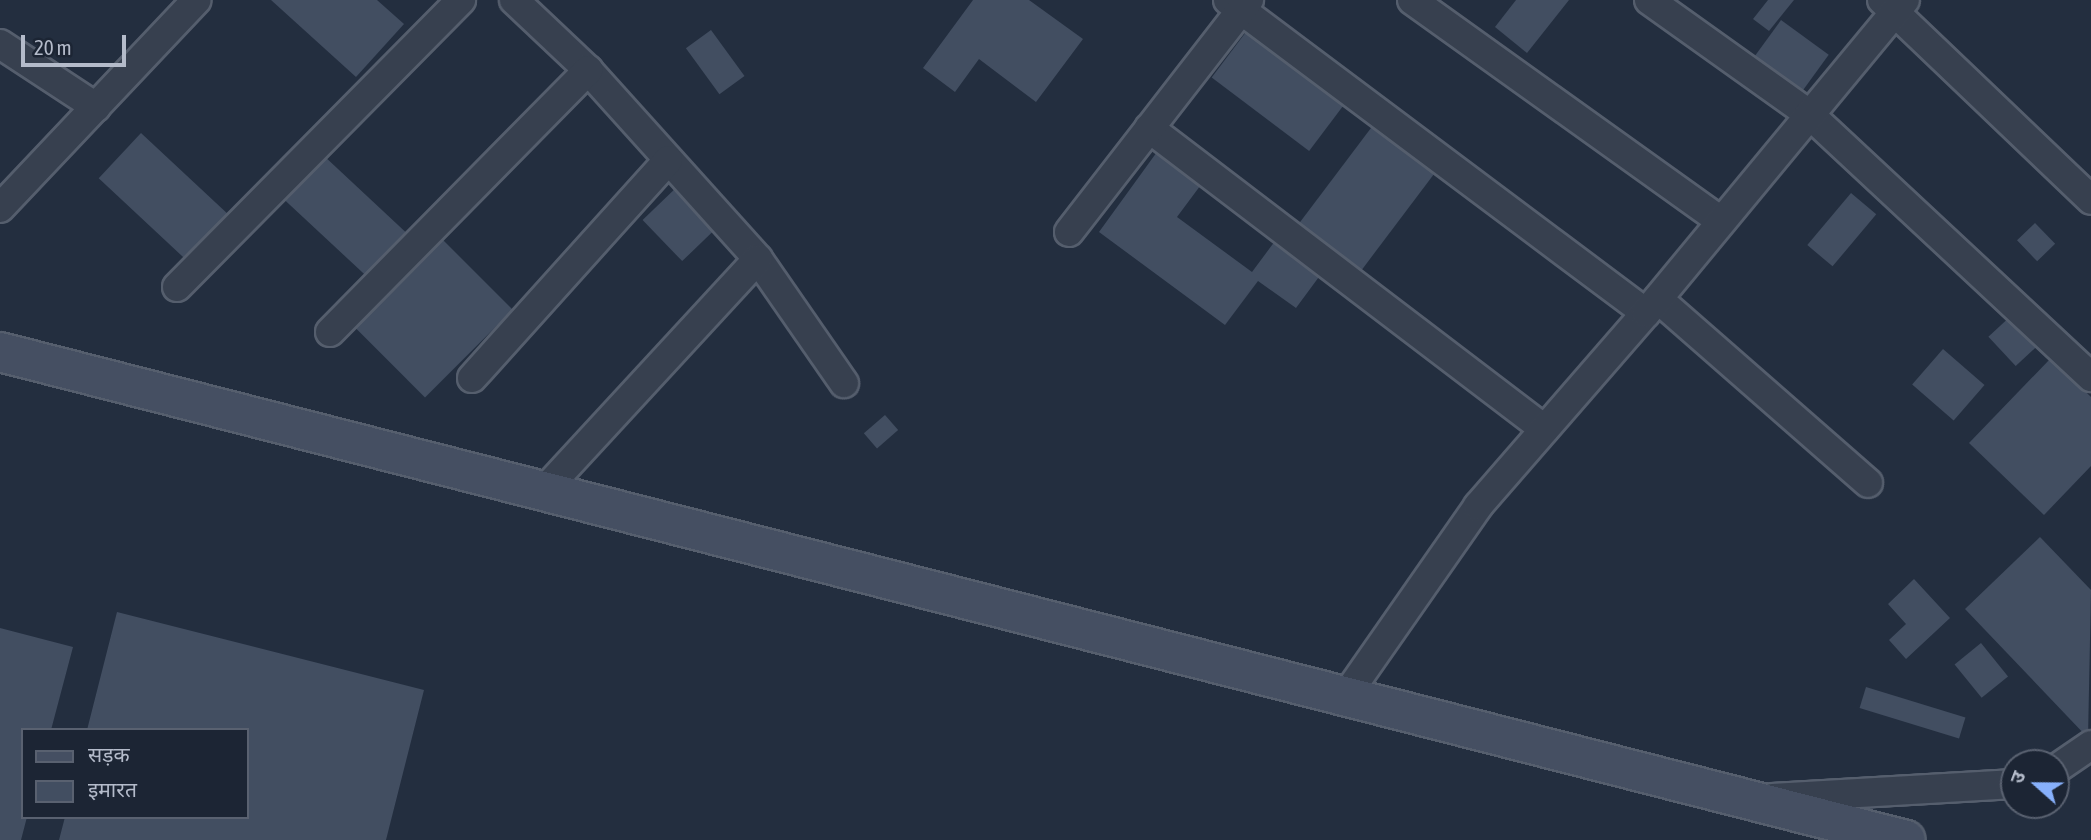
<!DOCTYPE html>
<meta charset="utf-8">
<style>
body{margin:0}
#map{position:relative;width:2091px;height:840px;overflow:hidden;background:#232e3f;font-family:"Asap Condensed","Noto Sans Devanagari",sans-serif}
div>[style]{position:absolute}
[style*='--x']{left:calc(var(--x)*1px);top:calc(var(--y)*1px);width:calc(var(--w)*1px);rotate:calc(var(--a)*1deg)}
.building>*{inset:0;background:#424e61;transform-origin:0 0}
.roads{filter:drop-shadow(2px 0 #555e6d) drop-shadow(-2px 0 #555e6d) drop-shadow(0 2px #555e6d) drop-shadow(0 -2px #555e6d)}
.street>*{height:28px;margin:-14px;padding:0 14px;transform-origin:14px;border-radius:14px;background:#37404f}
.secondary>*{height:38px;margin:-19px;padding:0 19px;transform-origin:19px;border-radius:19px;background:#454f62}
span{translate:-50% -50%;white-space:nowrap;text-align:center;line-height:1.15;-webkit-text-stroke:7px #1c2534;paint-order:stroke}
.legend{position:absolute;left:21px;top:728px;width:228px;height:91px;box-sizing:border-box;background:#1c2534;border:2px solid #596170;margin:0;padding:9px 12px;list-style:none;font-size:21px;color:#b4bbca}
.legend li{display:flex;align-items:center;gap:14px;height:35px}
.legend b{width:35px;border:2px solid #596170}
.north{position:absolute;left:2000px;top:749px;width:70px;height:70px;box-sizing:border-box;background:#1c2534;border:2px solid #596170;border-radius:50%;rotate:291deg;font-size:19px;font-weight:700;line-height:28px;text-align:center;color:#b4bbca}
.north::after{content:'';display:block;margin:auto;width:24px;height:32px;background:#87b0fb;clip-path:polygon(50% 0,100% 100%,50% 72%,0 100%)}
.scale{position:absolute;left:21px;top:35px;width:105px;height:32px;box-sizing:border-box;border:4px solid #b4bbca;border-top:0;padding-left:9px;font-size:21px;line-height:24px;white-space:nowrap;color:#b4bbca;-webkit-text-stroke:5px #1c2534;paint-order:stroke}
</style>
<div id="map">
<div class="building">
<div style="clip-path:polygon(271px 0,377px 0,404px 24px,356px 77px)"></div>
<div style="clip-path:polygon(973px 0,1029px 0,1083px 39px,1036px 102px,979px 59px,955px 92px,923px 68px)"></div>
<div style="clip-path:polygon(1516px 0,1569px 0,1527px 53px,1495px 27px)"></div>
<div style="clip-path:polygon(1768px 0,1794px 0,1769px 31px,1753px 19px)"></div>
<div style="left:1781px;top:20px;width:59px;height:46px;rotate:36deg"></div>
<div style="left:1249px;top:28px;width:122px;height:62px;rotate:37deg"></div>
<div style="left:711px;top:30px;width:57px;height:31px;rotate:54deg"></div>
<div style="left:1374px;top:124px;width:78px;height:129px;rotate:37deg"></div>
<div style="left:141px;top:133px;width:118px;height:62px;rotate:43deg"></div>
<div style="clip-path:polygon(1162px 145px,1206px 178px,1177px 217px,1252px 272px,1281px 233px,1327px 266px,1296px 308px,1258px 281px,1225px 325px,1099px 232px)"></div>
<div style="left:323px;top:155px;width:115px;height:59px;rotate:43deg"></div>
<div style="left:680px;top:184px;width:57px;height:52px;rotate:46deg"></div>
<div style="left:1851px;top:193px;width:33px;height:68px;rotate:40deg"></div>
<div style="left:2035px;top:223px;width:29px;height:25px;rotate:46deg"></div>
<div style="left:442px;top:239px;width:100px;height:124px;rotate:45deg"></div>
<div style="left:2014px;top:313px;width:40px;height:35px;rotate:47deg"></div>
<div style="left:1943px;top:349px;width:55px;height:47px;rotate:41deg"></div>
<div style="clip-path:polygon(2051px 358px,2091px 397px,2091px 466px,2044px 515px,1969px 443px)"></div>
<div style="left:885px;top:415px;width:20px;height:28px;rotate:49deg"></div>
<div style="clip-path:polygon(2040px 537px,2091px 590px,2088px 738px,1965px 609px)"></div>
<div style="clip-path:polygon(1914px 579px,1950px 618px,1906px 659px,1889px 640px,1906px 624px,1888px 604px)"></div>
<div style="clip-path:polygon(117px 612px,424px 690px,386px 840px,59px 840px,65px 817px,247px 817px,247px 730px,87px 730px)"></div>
<div style="clip-path:polygon(0 628px,73px 647px,51px 730px,23px 730px,23px 817px,27px 817px,21px 840px,0 840px)"></div>
<div style="left:1981px;top:643px;width:43px;height:34px;rotate:51deg"></div>
<div style="left:1866px;top:687px;width:104px;height:22px;rotate:17deg"></div>
</div>
<div class="roads">
<div class="street">
<div style="--x:514;--y:0;--w:102;--a:43.4"></div>
<div style="--x:588;--y:70;--w:254;--a:48"></div>
<div style="--x:758;--y:259;--w:151;--a:55.3"></div>
<div style="--x:1228;--y:0;--w:522;--a:36.83"></div>
<div style="--x:1412;--y:0;--w:380;--a:35.6"></div>
<div style="--x:1649;--y:0;--w:196;--a:35.5"></div>
<div style="--x:1809;--y:114;--w:386;--a:43"></div>
<div style="--x:1882;--y:0;--w:289;--a:43.7"></div>
<div style="--x:0;--y:44;--w:115;--a:33.3"></div>
<div style="--x:1149;--y:128;--w:497;--a:37.3"></div>
<div style="--x:0;--y:208;--w:286;--a:-46.6"></div>
<div style="--x:1069;--y:232;--w:294;--a:-52.2"></div>
<div style="--x:177;--y:287;--w:404;--a:-45.3"></div>
<div style="--x:1658;--y:299;--w:279;--a:41.2"></div>
<div style="--x:330;--y:332;--w:368;--a:-45.4"></div>
<div style="--x:472;--y:378;--w:293;--a:-48"></div>
<div style="--x:542;--y:493;--w:318;--a:-47.3"></div>
<div style="--x:1345;--y:697;--w:233;--a:-55.1"></div>
<div style="--x:1478;--y:506;--w:256;--a:-49"></div>
<div style="--x:1646;--y:313;--w:406;--a:-50.4"></div>
<div style="--x:2056;--y:769;--w:42;--a:-34.4"></div>
<div style="--x:1773;--y:798;--w:241;--a:-3.3"></div>
</div>
<div class="secondary">
<div style="--x:0;--y:352;--w:1967;--a:14.36"></div>
</div>
</div>
<ul class="legend">
<li><b style="height:9px;background:#454f62"></b>सड़क</li>
<li><b style="height:19px;background:#424e61"></b>इमारत</li>
</ul>
<div class="north">उ</div>
<div class="scale">20 m</div>
</div>
